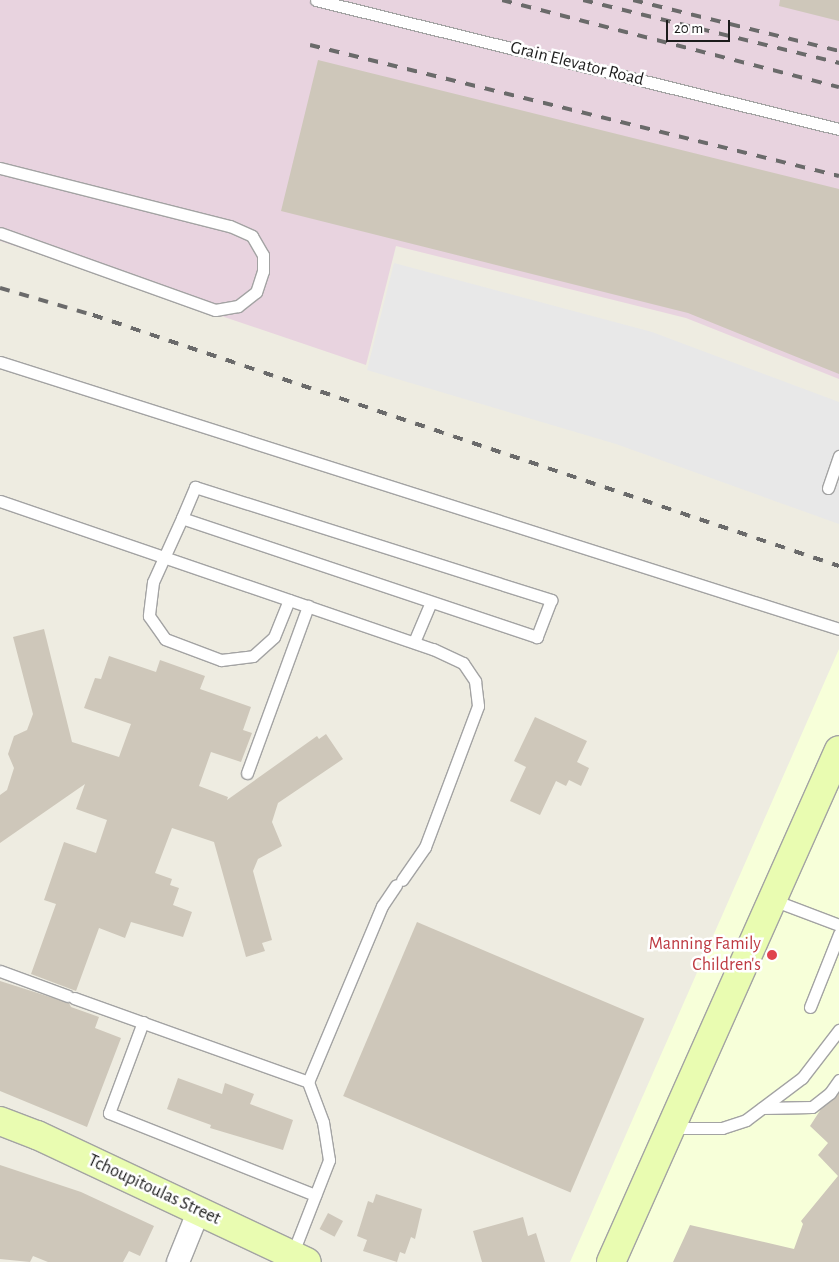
<!DOCTYPE html>
<style>
body{margin:0}
#map{position:relative;width:839px;height:1262px;overflow:hidden;background:#eeece1;font-family:"Alegreya Sans",sans-serif}
div>[style]{position:absolute}
[style*='--x']{left:calc(var(--x)*1px);top:calc(var(--y)*1px);width:calc(var(--w)*1px);rotate:calc(var(--a)*1deg)}
.industrial>*{inset:0;background:#e8d3df}
.education>*{inset:0;background:#f7ffd9}
.parking>*{inset:0;background:#e8e8e8}
.building>*{inset:0;background:#cec7ba;transform-origin:0 0}
.roads{filter:drop-shadow(1px 0 #a3a3a3) drop-shadow(-1px 0 #a3a3a3) drop-shadow(0 1px #a3a3a3) drop-shadow(0 -1px #a3a3a3)}
.lane>*{height:11px;margin:-5.5px;padding:0 5.5px;transform-origin:5.5px;border-radius:5.5px;background:#fff}
.street>*{height:22px;margin:-11px;padding:0 11px;transform-origin:11px;border-radius:11px;background:#fff}
.secondary>*{height:28px;margin:-14px;padding:0 14px;transform-origin:14px;border-radius:14px;background:#e9fcb1}
.rail>*{height:4px;margin-top:-2px;transform-origin:0;background:repeating-linear-gradient(90deg,#6a6a6a 0 10px,transparent 0 20px)}
.dots>*{width:14px;height:14px;translate:-50% -50%;box-sizing:border-box;border:2px solid #fff;border-radius:50%}
span{translate:-50% -50%;white-space:nowrap;text-align:center;line-height:1.15;-webkit-text-stroke:5px #fff;paint-order:stroke}
.street-label{font-size:18px;color:#1c1c1c}
.health-label{font-size:18px;color:#be3a42}
.right{translate:-100% -50%;text-align:right}
.scale{position:absolute;left:666px;top:20px;width:64px;height:22px;box-sizing:border-box;border:2px solid #1c1c1c;border-top:0;padding-left:6px;font-size:15px;line-height:18px;white-space:nowrap;color:#1c1c1c;-webkit-text-stroke:4px #fff;paint-order:stroke}
</style>
<div id="map">
<div class="industrial">
<div style="clip-path:polygon(0 0,839px 0,839px 379px,686px 318px,396px 246px,366px 365px,0 241px)"></div>
</div>
<div class="education">
<div style="clip-path:polygon(839px 649px,839px 1262px,570px 1262px)"></div>
</div>
<div class="parking">
<div style="clip-path:polygon(394px 263px,652px 332px,839px 402px,839px 524px,616px 444px,367px 370px)"></div>
</div>
<div class="building">
<div style="clip-path:polygon(780px 0,839px 0,839px 21px,779px 6px)"></div>
<div style="clip-path:polygon(318px 60px,839px 189px,839px 374px,688px 313px,281px 211px)"></div>
<div style="clip-path:polygon(44px 629px,72px 742px,119px 757px,131px 724px,84px 708px,95px 678px,101px 679px,109px 656px,156px 672px,160px 660px,205px 676px,200px 689px,251px 707px,243px 730px,252px 733px,241px 762px,211px 752px,199px 786px,228px 797px,227px 800px,317px 736px,319px 739px,326px 734px,343px 759px,278px 803px,272px 822px,282px 846px,258px 859px,253px 871px,272px 940px,262px 943px,265px 951px,246px 957px,214px 842px,172px 828px,155px 873px,172px 879px,170px 885px,179px 888px,173px 905px,192px 912px,183px 937px,131px 922px,125px 938px,99px 928px,76px 991px,31px 974px,56px 904px,44px 900px,64px 842px,96px 853px,107px 820px,76px 809px,85px 784px,0 843px,0 795px,7px 790px,14px 768px,8px 754px,14px 736px,27px 730px,33px 714px,13px 637px)"></div>
<div style="clip-path:polygon(535px 717px,587px 741px,577px 762px,589px 768px,581px 786px,569px 780px,566px 786px,556px 781px,540px 815px,510px 801px,526px 767px,514px 761px)"></div>
<div style="left:417px;top:922px;width:247px;height:189px;rotate:23deg"></div>
<div style="clip-path:polygon(0 981px,69px 1003px,71px 1007px,99px 1017px,95px 1028px,121px 1038px,87px 1127px,0 1091px)"></div>
<div style="clip-path:polygon(178px 1078px,222px 1094px,225px 1083px,254px 1094px,250px 1104px,293px 1120px,283px 1150px,210px 1128px,211px 1125px,167px 1109px)"></div>
<div style="clip-path:polygon(839px 1093px,839px 1262px,673px 1262px,690px 1225px,794px 1249px,803px 1224px,801px 1221px,838px 1176px,818px 1155px,828px 1143px,810px 1126px,821px 1109px)"></div>
<div style="clip-path:polygon(0 1165px,81px 1192px,154px 1226px,140px 1256px,129px 1251px,123px 1262px,48px 1262px,33px 1256px,30px 1262px,0 1259px)"></div>
<div style="clip-path:polygon(376px 1194px,422px 1209px,415px 1239px,411px 1237px,405px 1254px,400px 1252px,397px 1262px,363px 1251px,367px 1240px,357px 1236px,368px 1201px,373px 1203px)"></div>
<div style="left:328px;top:1213px;width:17px;height:18px;rotate:28deg"></div>
<div style="clip-path:polygon(523px 1217px,528px 1236px,536px 1233px,545px 1262px,482px 1262px,473px 1231px)"></div>
</div>
<div class="roads">
<div class="lane">
<div style="--x:316;--y:0;--w:539;--a:13.86"></div>
<div style="--x:0;--y:168;--w:237;--a:14.2"></div>
<div style="--x:230;--y:226;--w:24;--a:24"></div>
<div style="--x:252;--y:236;--w:22;--a:60"></div>
<div style="--x:263;--y:255;--w:16;--a:90"></div>
<div style="--x:263;--y:271;--w:22;--a:108"></div>
<div style="--x:256;--y:292;--w:23;--a:142"></div>
<div style="--x:238;--y:306;--w:23;--a:170"></div>
<div style="--x:215;--y:310;--w:228;--a:-160.3"></div>
<div style="--x:0;--y:362;--w:880;--a:17.65"></div>
<div style="--x:828;--y:488;--w:34;--a:-71"></div>
<div style="--x:0;--y:501;--w:458;--a:18.9"></div>
<div style="--x:433;--y:649;--w:33;--a:25"></div>
<div style="--x:463;--y:663;--w:22;--a:56"></div>
<div style="--x:475;--y:681;--w:25;--a:83"></div>
<div style="--x:478;--y:706;--w:151;--a:110.6"></div>
<div style="--x:425;--y:847;--w:40;--a:124.9"></div>
<div style="--x:182;--y:518;--w:34;--a:-67"></div>
<div style="--x:195;--y:487;--w:374;--a:17.6"></div>
<div style="--x:551;--y:600;--w:40;--a:111"></div>
<div style="--x:537;--y:637;--w:374;--a:-161.5"></div>
<div style="--x:182;--y:518;--w:70;--a:114.4"></div>
<div style="--x:153;--y:582;--w:34;--a:97"></div>
<div style="--x:149;--y:616;--w:28;--a:55"></div>
<div style="--x:165;--y:639;--w:60;--a:20.6"></div>
<div style="--x:221;--y:660;--w:32;--a:-7"></div>
<div style="--x:253;--y:656;--w:28;--a:-42"></div>
<div style="--x:274;--y:637;--w:40;--a:-68"></div>
<div style="--x:414;--y:642;--w:43;--a:-67"></div>
<div style="--x:247;--y:773;--w:178;--a:-69.9"></div>
<div style="--x:773;--y:900;--w:71;--a:20.7"></div>
<div style="--x:0;--y:971;--w:72;--a:20.2"></div>
<div style="--x:74;--y:998;--w:249;--a:19.7"></div>
<div style="--x:810;--y:1007;--w:79;--a:-68.3"></div>
<div style="--x:143;--y:1022;--w:97;--a:110.5"></div>
<div style="--x:109;--y:1113;--w:222;--a:21.7"></div>
<div style="--x:762;--y:1108;--w:50;--a:-1.1"></div>
<div style="--x:812;--y:1107;--w:23;--a:-38"></div>
<div style="--x:830;--y:1093;--w:16;--a:-55"></div>
<div style="--x:672;--y:1128;--w:50;--a:0"></div>
<div style="--x:722;--y:1128;--w:25;--a:-18"></div>
<div style="--x:746;--y:1120;--w:70;--a:-36.9"></div>
<div style="--x:802;--y:1078;--w:61;--a:-52.4"></div>
<div style="--x:292;--y:1255;--w:102;--a:-68.7"></div>
<div style="--x:329;--y:1160;--w:38;--a:-99"></div>
<div style="--x:323;--y:1122;--w:43;--a:-110.6"></div>
<div style="--x:308;--y:1082;--w:191;--a:-67.2"></div>
<div style="--x:382;--y:906;--w:25;--a:-56"></div>
</div>
<div class="street">
<div style="--x:178;--y:1262;--w:56;--a:-68"></div>
</div>
<div class="secondary">
<div style="--x:0;--y:1121;--w:40;--a:21"></div>
<div style="--x:37;--y:1135;--w:298;--a:25.2"></div>
<div style="--x:611;--y:1262;--w:560;--a:-66"></div>
</div>
</div>
<div class="rail">
<div style="--x:502;--y:0;--w:348;--a:14.5"></div>
<div style="--x:583;--y:0;--w:264;--a:13.8"></div>
<div style="--x:633;--y:0;--w:212;--a:13.9"></div>
<div style="--x:310;--y:45;--w:545;--a:13.91"></div>
<div style="--x:0;--y:288;--w:97;--a:16.2"></div>
<div style="--x:93;--y:315;--w:787;--a:18.6"></div>
</div>
<div class="dots">
<div style="left:772px;top:955px;background:#e0444e"></div>
</div>
<div class="street-label">
<span style="left:577px;top:64px;rotate:14deg">Grain Elevator Road</span>
<span style="left:154px;top:1190px;rotate:25deg">Tchoupitoulas Street</span>
</div>
<div class="health-label">
<span class="right" style="left:761px;top:955px">Manning Family<br>Children's</span>
</div>
<div class="scale">20 m</div>
</div>
